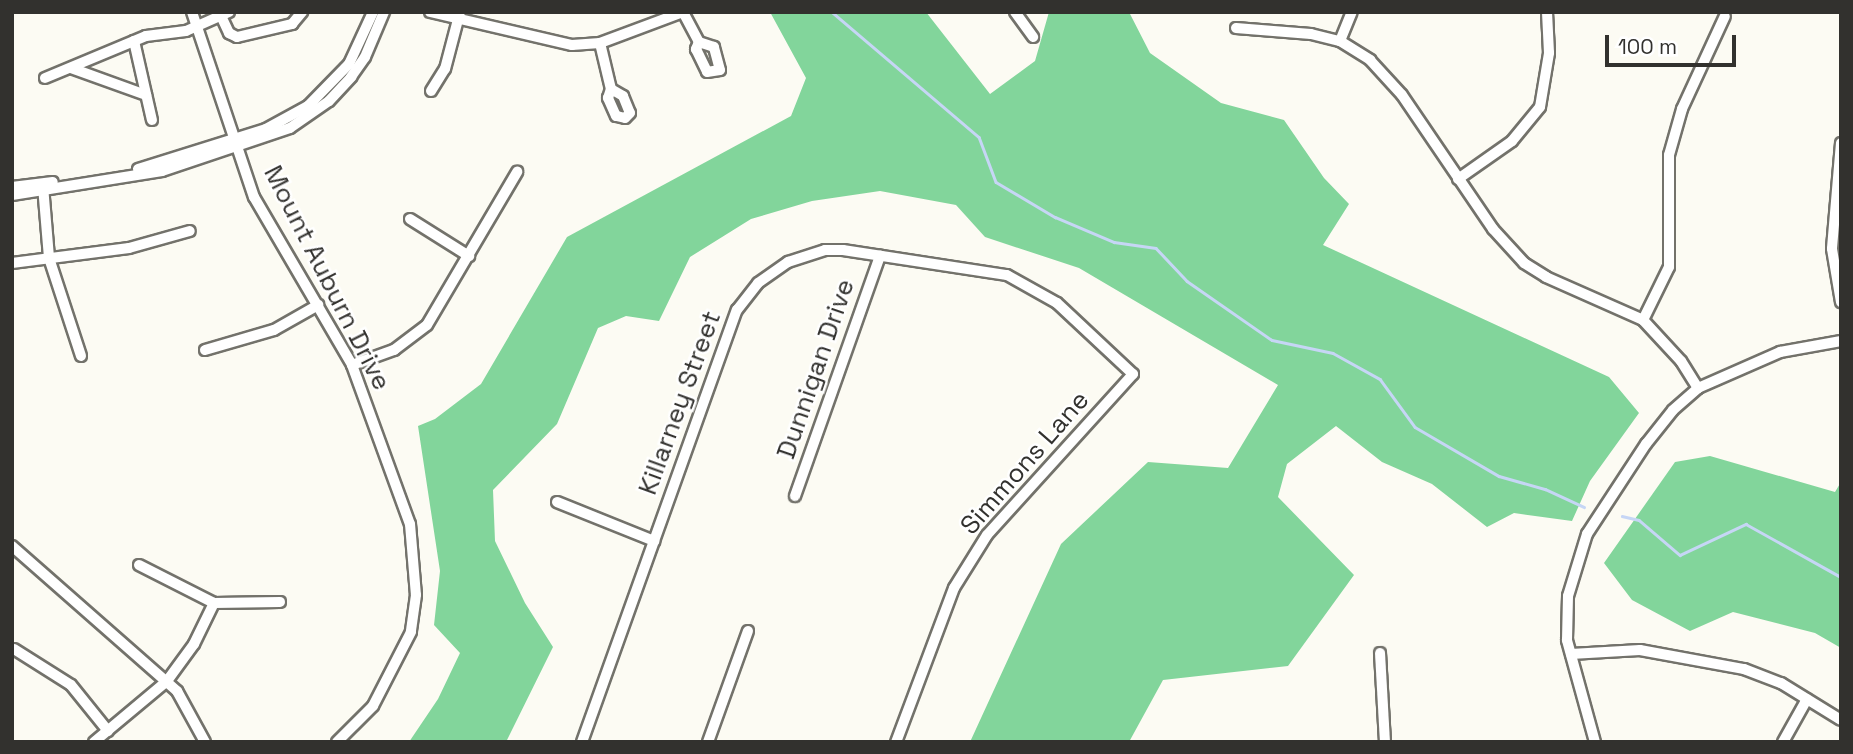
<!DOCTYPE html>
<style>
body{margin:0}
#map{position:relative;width:1853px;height:754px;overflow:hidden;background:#fcfbf3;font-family:"Space Grotesk",sans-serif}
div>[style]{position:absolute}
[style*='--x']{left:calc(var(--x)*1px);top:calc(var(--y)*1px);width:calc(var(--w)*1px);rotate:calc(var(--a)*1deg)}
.forest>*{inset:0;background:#82d59b}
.stream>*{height:2.5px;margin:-1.25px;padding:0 1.25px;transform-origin:1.25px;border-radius:1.25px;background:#c6d6f5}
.roads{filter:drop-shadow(2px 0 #73726b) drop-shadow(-2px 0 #73726b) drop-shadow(0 2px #73726b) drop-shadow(0 -2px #73726b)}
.street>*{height:10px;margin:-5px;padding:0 5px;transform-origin:5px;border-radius:5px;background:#fff}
span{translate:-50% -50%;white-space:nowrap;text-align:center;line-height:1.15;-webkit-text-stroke:5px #fff;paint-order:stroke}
.street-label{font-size:26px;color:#32312e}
.frame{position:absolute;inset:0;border:14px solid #32312e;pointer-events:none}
.scale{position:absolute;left:1605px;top:35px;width:131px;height:32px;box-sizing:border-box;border:4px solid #32312e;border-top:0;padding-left:9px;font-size:21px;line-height:24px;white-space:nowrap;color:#32312e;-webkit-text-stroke:5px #fff;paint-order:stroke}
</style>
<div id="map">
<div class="forest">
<div style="clip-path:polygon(770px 12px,926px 12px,990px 94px,1035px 61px,1049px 12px,1129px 12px,1150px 53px,1221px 103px,1284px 120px,1324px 178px,1349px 204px,1323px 245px,1609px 377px,1639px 413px,1590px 481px,1572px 521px,1514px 513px,1487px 527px,1432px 484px,1382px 462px,1336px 426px,1287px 464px,1278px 497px,1354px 575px,1288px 666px,1163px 680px,1129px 742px,970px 742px,1061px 544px,1148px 462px,1228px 468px,1278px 385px,1079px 268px,985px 237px,956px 205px,880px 191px,812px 201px,751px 219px,690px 257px,659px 321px,626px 316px,598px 328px,557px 424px,493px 490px,495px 541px,525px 603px,553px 647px,506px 742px,409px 742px,438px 699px,460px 653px,434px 625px,440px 571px,418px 426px,435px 419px,481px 384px,567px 237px,791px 116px,806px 78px)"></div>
<div style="clip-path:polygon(1710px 456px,1835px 492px,1841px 482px,1841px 648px,1815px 633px,1733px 612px,1690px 631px,1632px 600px,1604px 563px,1675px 462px)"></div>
</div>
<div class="stream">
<div style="--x:832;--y:12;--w:193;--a:40.4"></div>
<div style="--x:979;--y:137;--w:48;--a:69.3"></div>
<div style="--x:996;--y:182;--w:69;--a:30.7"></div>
<div style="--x:1055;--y:217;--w:64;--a:23"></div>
<div style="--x:1114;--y:242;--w:42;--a:8.1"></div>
<div style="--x:1156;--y:248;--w:45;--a:46.8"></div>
<div style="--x:1187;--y:281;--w:103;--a:34.8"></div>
<div style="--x:1272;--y:340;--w:62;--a:12"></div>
<div style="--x:1333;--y:353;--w:54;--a:29"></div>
<div style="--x:1380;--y:379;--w:59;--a:53.9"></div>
<div style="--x:1415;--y:427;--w:97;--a:30.3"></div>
<div style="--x:1499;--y:476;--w:48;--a:15.8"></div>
<div style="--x:1545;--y:489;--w:43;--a:24.8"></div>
<div style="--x:1622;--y:516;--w:17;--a:13"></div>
<div style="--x:1639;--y:520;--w:54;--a:40.5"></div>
<div style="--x:1680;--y:555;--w:73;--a:-25.2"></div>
<div style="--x:1746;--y:524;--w:109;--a:29.2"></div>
</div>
<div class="roads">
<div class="street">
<div style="--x:192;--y:12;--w:195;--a:71.5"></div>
<div style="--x:254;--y:197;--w:194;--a:59.7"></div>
<div style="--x:352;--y:365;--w:169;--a:70"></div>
<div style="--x:410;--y:524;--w:71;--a:85.2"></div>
<div style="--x:416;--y:595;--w:37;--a:98"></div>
<div style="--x:411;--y:632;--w:83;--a:117.2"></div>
<div style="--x:373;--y:706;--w:51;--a:135"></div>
<div style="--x:430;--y:12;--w:146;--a:13.1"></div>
<div style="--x:572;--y:45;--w:28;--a:-4"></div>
<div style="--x:600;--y:43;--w:89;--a:-20.5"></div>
<div style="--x:683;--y:12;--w:34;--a:62"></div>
<div style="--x:699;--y:42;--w:8;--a:113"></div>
<div style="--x:696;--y:49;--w:25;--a:64"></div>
<div style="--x:707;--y:72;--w:13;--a:-9"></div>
<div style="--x:720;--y:70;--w:24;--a:-105"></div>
<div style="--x:714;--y:47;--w:16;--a:-162"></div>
<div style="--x:1015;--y:12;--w:31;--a:54"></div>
<div style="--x:222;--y:18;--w:17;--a:65"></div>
<div style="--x:229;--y:33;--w:9;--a:27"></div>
<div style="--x:237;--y:37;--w:57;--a:-13.3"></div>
<div style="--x:292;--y:24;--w:16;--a:-50"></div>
<div style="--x:1236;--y:28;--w:75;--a:4.6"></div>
<div style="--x:1311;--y:34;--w:30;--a:14"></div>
<div style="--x:1340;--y:41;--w:36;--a:32"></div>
<div style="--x:1370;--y:60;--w:47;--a:47.6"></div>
<div style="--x:1402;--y:95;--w:162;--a:55.8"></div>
<div style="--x:1493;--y:229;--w:46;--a:47.6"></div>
<div style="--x:1524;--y:263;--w:26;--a:32"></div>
<div style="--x:1546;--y:277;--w:106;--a:23.9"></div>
<div style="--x:1643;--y:320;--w:56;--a:47.2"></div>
<div style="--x:1681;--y:361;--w:32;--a:58"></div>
<div style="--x:134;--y:41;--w:81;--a:77.2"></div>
<div style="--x:1340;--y:41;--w:31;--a:-68"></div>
<div style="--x:600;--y:43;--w:47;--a:76.6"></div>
<div style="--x:611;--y:89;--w:14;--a:30"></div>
<div style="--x:623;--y:96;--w:18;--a:68"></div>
<div style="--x:630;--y:113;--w:7;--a:135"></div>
<div style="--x:625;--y:118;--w:9;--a:-167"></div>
<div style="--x:616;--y:116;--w:20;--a:-114"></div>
<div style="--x:608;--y:98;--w:9;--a:-72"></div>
<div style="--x:71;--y:68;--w:80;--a:19.8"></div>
<div style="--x:45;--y:78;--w:109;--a:-22.6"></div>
<div style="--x:146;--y:36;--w:40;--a:-7.1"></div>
<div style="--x:186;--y:31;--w:47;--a:-23.8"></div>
<div style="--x:431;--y:91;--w:26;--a:-58"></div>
<div style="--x:445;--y:69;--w:59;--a:-75.3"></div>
<div style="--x:1841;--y:143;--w:106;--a:94.9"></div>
<div style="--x:1832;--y:249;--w:54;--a:80.4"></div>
<div style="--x:138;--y:169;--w:134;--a:-17.4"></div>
<div style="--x:266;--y:129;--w:48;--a:-28.7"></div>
<div style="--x:308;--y:106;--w:59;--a:-45.7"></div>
<div style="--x:349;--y:64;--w:57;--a:-65.2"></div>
<div style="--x:1458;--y:179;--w:66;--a:-35.1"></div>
<div style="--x:1512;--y:141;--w:44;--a:-50.5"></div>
<div style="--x:1540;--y:107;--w:55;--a:-80.5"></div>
<div style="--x:1549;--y:53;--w:41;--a:-92.8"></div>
<div style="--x:43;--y:186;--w:72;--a:85.2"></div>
<div style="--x:49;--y:258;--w:103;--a:71.9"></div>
<div style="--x:12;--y:187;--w:41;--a:-7"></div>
<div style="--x:12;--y:195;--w:152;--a:-9.1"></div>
<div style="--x:162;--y:171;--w:135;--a:-18.6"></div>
<div style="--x:290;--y:128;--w:47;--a:-34.7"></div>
<div style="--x:329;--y:101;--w:33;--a:-47"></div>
<div style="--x:351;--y:77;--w:24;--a:-55"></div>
<div style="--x:365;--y:57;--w:49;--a:-67.1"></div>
<div style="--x:410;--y:219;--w:70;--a:32.1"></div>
<div style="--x:12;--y:263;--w:118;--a:-7.3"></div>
<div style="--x:129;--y:248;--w:63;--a:-15.6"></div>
<div style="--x:1643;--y:320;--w:59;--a:-63.9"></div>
<div style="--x:1669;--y:267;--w:112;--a:-90"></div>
<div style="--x:1669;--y:155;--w:48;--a:-74.2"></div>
<div style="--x:1682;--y:109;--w:102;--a:-65.2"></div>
<div style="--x:205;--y:350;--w:72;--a:-16.2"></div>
<div style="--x:274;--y:330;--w:51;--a:-29.6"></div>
<div style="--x:352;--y:365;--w:45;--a:-19.7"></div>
<div style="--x:394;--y:350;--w:41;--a:-37.1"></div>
<div style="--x:427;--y:325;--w:178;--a:-59.5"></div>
<div style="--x:795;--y:496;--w:255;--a:-70.5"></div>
<div style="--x:557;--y:502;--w:105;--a:21.9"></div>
<div style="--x:12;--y:546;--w:220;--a:41.3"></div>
<div style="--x:177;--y:691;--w:58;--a:61.2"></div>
<div style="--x:139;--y:565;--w:84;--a:26.9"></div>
<div style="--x:214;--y:603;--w:66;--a:-0.9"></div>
<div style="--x:14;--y:649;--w:67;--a:32.3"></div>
<div style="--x:71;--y:685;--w:59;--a:51.2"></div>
<div style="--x:1380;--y:653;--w:89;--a:86.8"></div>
<div style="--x:1571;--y:654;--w:69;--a:-3.3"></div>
<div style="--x:1640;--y:650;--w:106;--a:10.4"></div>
<div style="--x:1744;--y:669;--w:40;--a:21"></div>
<div style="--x:1781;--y:683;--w:70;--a:31.7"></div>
<div style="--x:94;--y:742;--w:95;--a:-39.9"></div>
<div style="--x:167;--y:681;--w:46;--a:-53.9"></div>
<div style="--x:194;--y:644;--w:46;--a:-64"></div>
<div style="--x:582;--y:742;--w:459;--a:-70.3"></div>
<div style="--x:737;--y:310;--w:34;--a:-52"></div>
<div style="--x:758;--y:283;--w:37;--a:-35"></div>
<div style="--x:788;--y:262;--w:39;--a:-18"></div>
<div style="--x:825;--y:250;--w:18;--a:0"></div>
<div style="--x:843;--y:250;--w:166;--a:8.7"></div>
<div style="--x:1007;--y:275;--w:57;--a:29.2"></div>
<div style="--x:1057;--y:303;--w:104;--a:43.1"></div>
<div style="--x:1133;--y:374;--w:217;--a:132.2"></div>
<div style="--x:987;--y:535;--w:62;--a:121.9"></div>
<div style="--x:954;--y:588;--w:165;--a:110.6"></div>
<div style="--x:708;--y:742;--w:118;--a:-70.2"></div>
<div style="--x:1595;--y:742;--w:106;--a:-105.4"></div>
<div style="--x:1567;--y:640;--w:44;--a:-88.7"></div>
<div style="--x:1568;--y:596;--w:65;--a:-73"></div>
<div style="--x:1587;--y:534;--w:108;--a:-56.8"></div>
<div style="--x:1646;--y:444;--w:43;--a:-51.5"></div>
<div style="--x:1673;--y:410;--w:33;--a:-41"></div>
<div style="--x:1698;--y:388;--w:90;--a:-23.7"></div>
<div style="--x:1780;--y:352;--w:62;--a:-10.2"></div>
<div style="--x:1783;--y:742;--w:49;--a:-60.8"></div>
</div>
</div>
<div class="street-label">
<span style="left:327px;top:278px;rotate:63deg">Mount Auburn Drive</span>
<span style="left:816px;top:369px;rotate:-71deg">Dunnigan Drive</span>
<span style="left:680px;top:403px;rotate:-70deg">Killarney Street</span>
<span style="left:1025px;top:463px;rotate:-49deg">Simmons Lane</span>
</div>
<div class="frame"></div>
<div class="scale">100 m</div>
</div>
